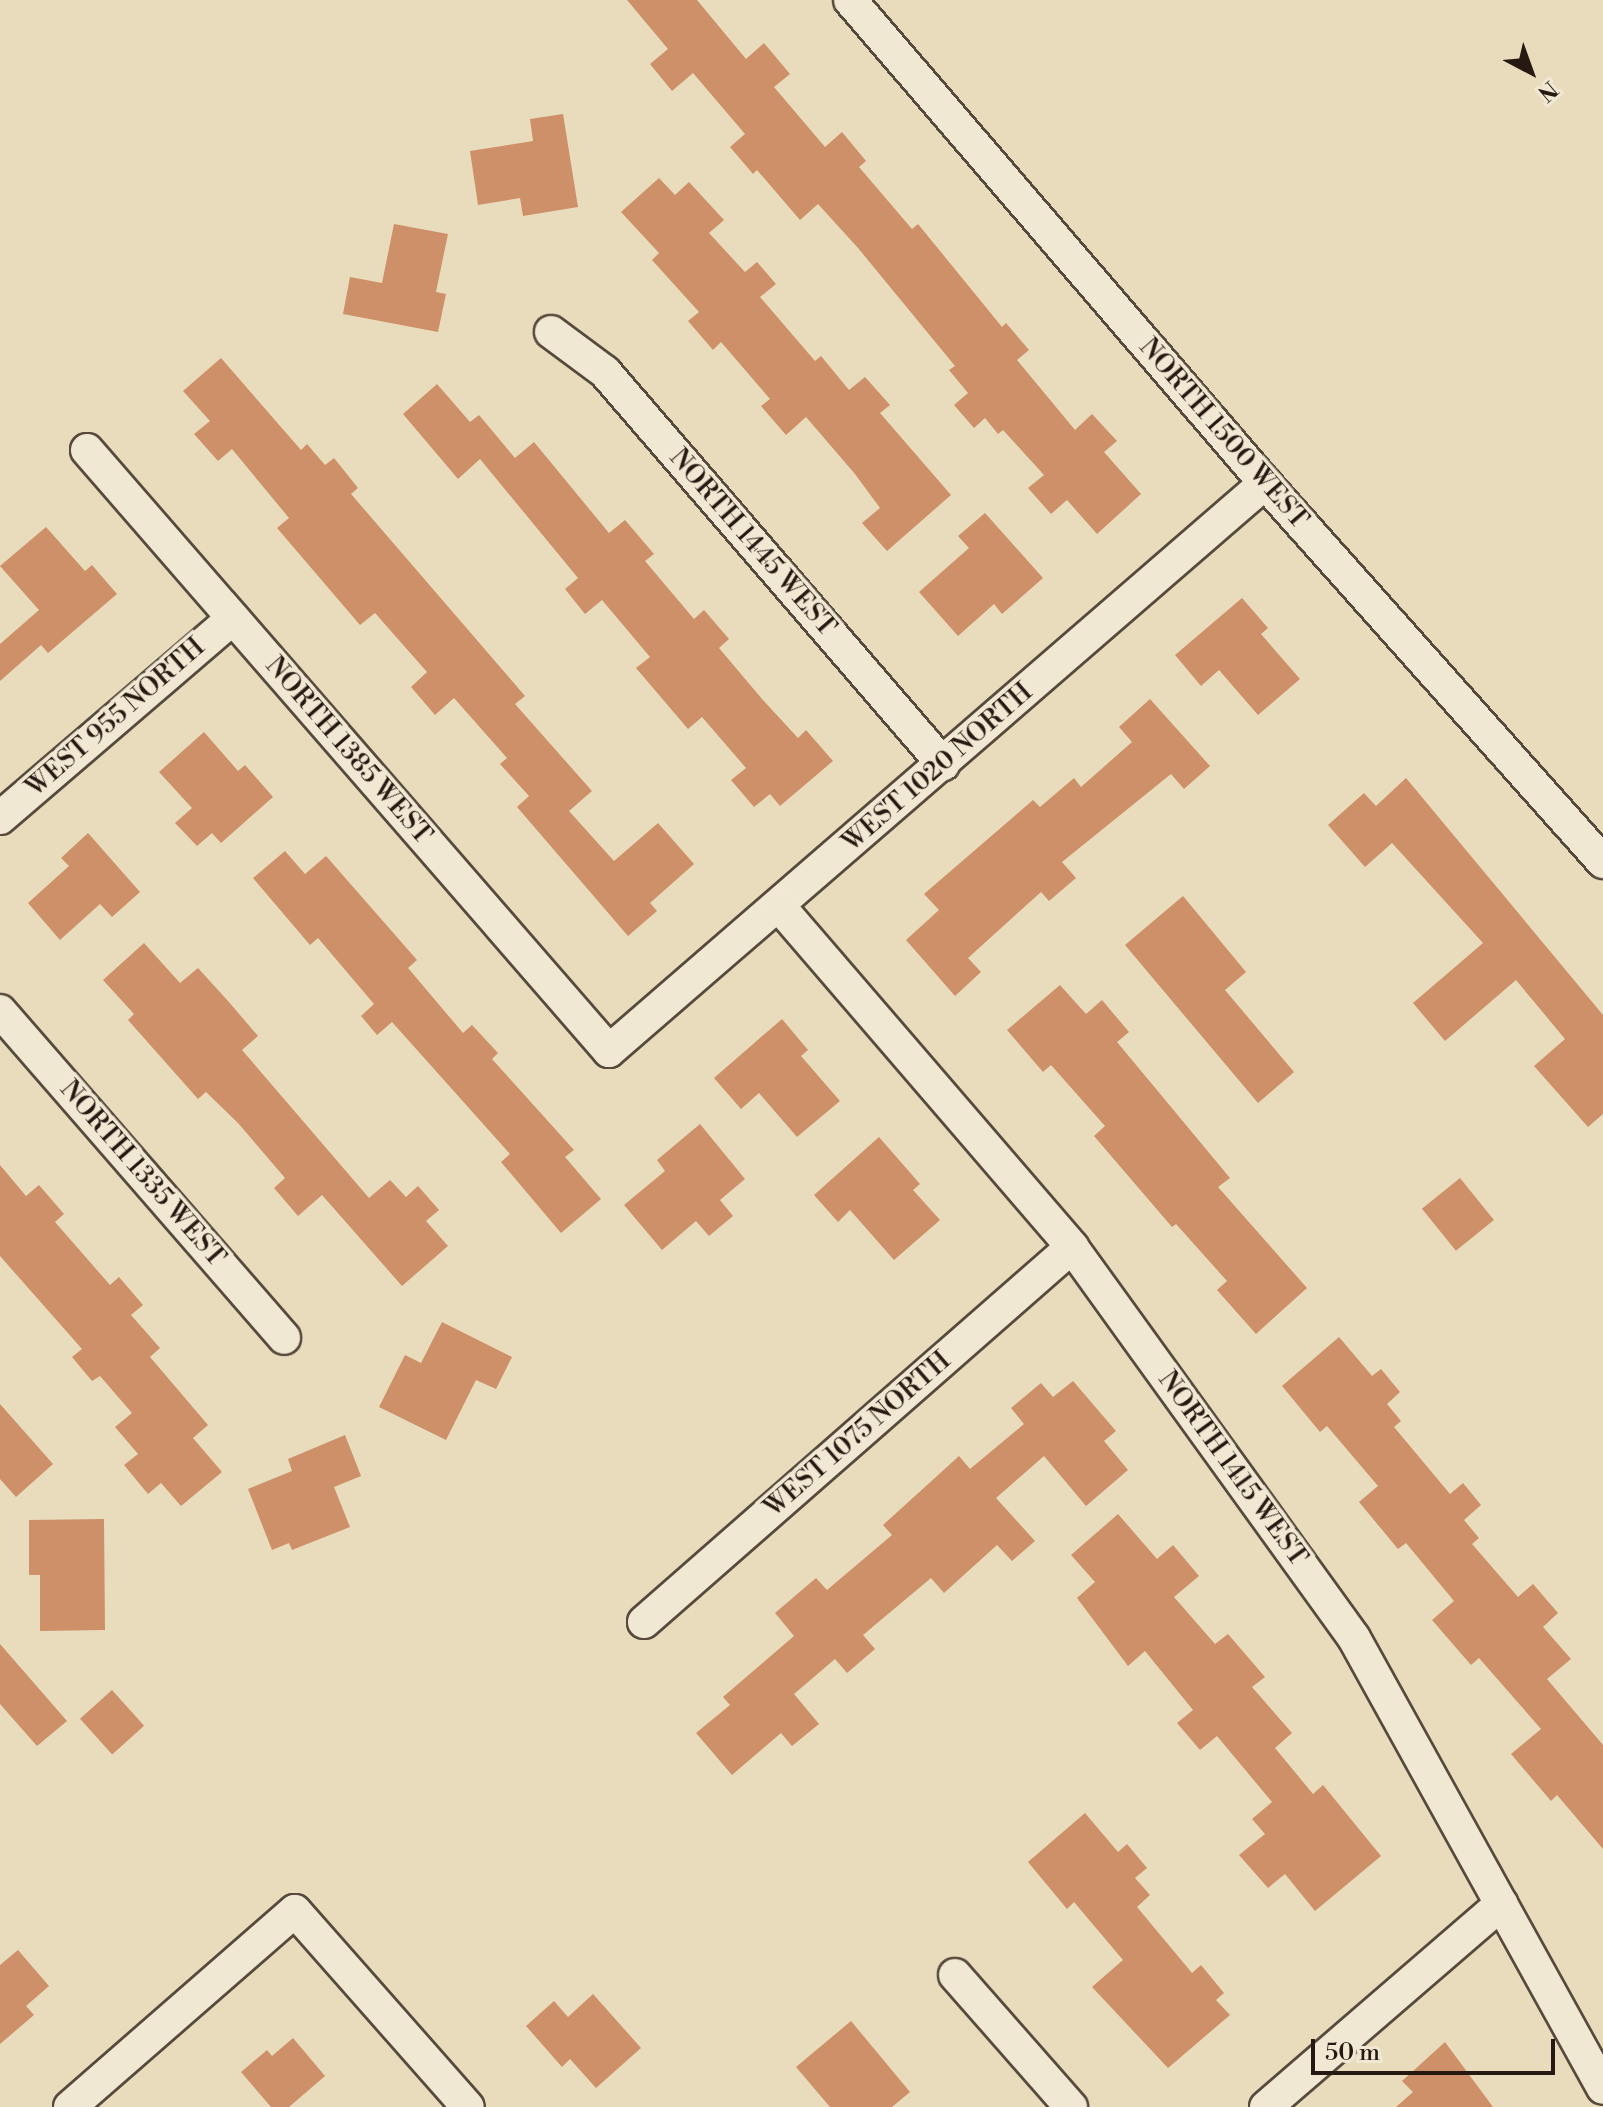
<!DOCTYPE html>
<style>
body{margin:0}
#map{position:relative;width:1603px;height:2107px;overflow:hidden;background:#e9dcbd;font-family:"Libre Bodoni",serif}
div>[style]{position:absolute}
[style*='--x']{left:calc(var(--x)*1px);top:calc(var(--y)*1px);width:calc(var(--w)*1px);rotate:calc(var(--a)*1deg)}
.building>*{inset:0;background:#cd9068;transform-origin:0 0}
.roads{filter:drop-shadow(2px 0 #574a3c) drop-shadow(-2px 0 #574a3c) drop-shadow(0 2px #574a3c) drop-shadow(0 -2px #574a3c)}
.minor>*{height:32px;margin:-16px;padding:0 16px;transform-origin:16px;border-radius:16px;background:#f1e8d4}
span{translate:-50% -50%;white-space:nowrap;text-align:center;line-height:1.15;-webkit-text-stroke:7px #f1e8d4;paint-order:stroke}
.street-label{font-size:26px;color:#261911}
.north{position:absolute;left:1491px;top:32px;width:80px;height:80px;-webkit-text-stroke:6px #f1e8d4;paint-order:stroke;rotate:139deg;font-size:22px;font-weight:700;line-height:32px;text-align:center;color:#261911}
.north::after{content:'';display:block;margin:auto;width:28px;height:36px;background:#261911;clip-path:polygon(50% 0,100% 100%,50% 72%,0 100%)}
.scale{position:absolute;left:1311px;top:2039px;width:244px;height:36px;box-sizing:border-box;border:4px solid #261911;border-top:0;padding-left:10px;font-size:24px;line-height:28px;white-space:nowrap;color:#261911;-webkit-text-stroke:6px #f1e8d4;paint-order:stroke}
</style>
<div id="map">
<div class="building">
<div style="clip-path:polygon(627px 0,697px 0,746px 59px,764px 43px,790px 74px,774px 87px,825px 147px,842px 132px,866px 161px,859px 167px,912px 229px,918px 224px,1002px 327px,1006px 323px,1029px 350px,1017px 360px,1075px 430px,1092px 414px,1117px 441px,1104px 452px,1141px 494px,1097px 534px,1067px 500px,1051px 514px,1028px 488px,1044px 475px,1003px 430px,998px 434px,985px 418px,974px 428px,954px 405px,968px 393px,949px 370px,955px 366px,858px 248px,818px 204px,800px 220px,757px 170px,753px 174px,730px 147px,745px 134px,693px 73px,672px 91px,650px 64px,668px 49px)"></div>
<div style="clip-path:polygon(563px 114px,578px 207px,523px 216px,520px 198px,478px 205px,470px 151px,533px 141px,530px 119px)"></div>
<div style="clip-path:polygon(659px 178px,675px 195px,689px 182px,724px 220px,709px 233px,745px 272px,757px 262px,776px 284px,760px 297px,815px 361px,821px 356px,849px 390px,865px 377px,890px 405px,880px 413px,951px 495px,887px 551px,862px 523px,880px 508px,855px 474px,806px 417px,786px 435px,761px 406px,770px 399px,721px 342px,713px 350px,688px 321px,699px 312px,652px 260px,659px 253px,621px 212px)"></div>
<div style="clip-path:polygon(394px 224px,448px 234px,436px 292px,446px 294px,438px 332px,343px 314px,350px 277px,382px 283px)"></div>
<div style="clip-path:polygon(221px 358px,301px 450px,307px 444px,325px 465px,334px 458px,358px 488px,351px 494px,525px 696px,515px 704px,592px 791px,569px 811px,614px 861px,658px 823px,694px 864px,650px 903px,657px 911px,628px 936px,517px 807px,529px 796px,500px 764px,507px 758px,454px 698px,435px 715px,411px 687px,427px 672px,375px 613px,360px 625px,277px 528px,289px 518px,232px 449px,218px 461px,194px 434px,210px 421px,183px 391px)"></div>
<div style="clip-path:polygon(437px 384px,470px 422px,479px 415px,515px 458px,534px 442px,609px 533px,625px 520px,654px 554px,645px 561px,694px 619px,704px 610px,729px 639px,719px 648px,762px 699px,798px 738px,806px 730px,833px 761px,780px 806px,770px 794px,754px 807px,731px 780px,746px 768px,702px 717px,688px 729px,636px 668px,650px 657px,602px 600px,585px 614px,565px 589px,578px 578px,480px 459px,458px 479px,403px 414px)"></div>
<div style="clip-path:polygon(985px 513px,1043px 578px,1002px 614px,994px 604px,958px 636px,919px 592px,969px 548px,958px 536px)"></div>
<div style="clip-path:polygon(46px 527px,85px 571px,92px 565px,117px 594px,48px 653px,41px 645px,0 681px,0 644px,39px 610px,0 566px)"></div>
<div style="clip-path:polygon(1242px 598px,1268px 628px,1261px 634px,1300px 679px,1258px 715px,1219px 670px,1201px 686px,1175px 655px)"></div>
<div style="clip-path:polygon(1150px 699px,1210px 766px,1184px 789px,1171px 774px,1062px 862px,1076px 878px,1049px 901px,1041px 892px,968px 958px,981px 972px,955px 996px,906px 940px,939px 910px,924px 894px,1033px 800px,1040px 807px,1074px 778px,1081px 787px,1132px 742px,1119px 727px)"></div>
<div style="clip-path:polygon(204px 732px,238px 771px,245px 765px,273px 797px,221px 843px,212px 833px,197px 846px,175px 823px,192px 808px,159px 772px)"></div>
<div style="clip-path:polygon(1406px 778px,1603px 1015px,1603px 1114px,1588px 1127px,1534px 1066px,1565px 1039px,1516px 980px,1445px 1041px,1413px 1003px,1483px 943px,1392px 843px,1365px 867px,1328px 825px,1364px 793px,1376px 806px)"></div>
<div style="clip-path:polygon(88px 833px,140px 892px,112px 917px,100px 904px,60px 940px,28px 903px,69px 866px,61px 858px)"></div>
<div style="clip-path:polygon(285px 851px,305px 874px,326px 856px,417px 960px,408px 968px,463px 1033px,472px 1025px,498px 1053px,492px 1059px,574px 1150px,565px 1157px,601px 1199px,561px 1233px,501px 1162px,510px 1154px,392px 1022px,377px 1035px,361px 1016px,374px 1004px,318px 938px,310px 945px,253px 878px)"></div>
<div style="clip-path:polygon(1183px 896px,1246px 972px,1225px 990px,1294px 1072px,1258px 1103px,1125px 945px)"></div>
<div style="clip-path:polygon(144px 943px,180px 983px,198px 968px,228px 1001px,258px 1036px,242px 1050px,369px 1198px,390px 1180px,406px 1197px,418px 1186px,439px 1210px,426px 1221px,448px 1246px,402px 1286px,322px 1195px,298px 1216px,274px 1188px,285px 1178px,238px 1123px,206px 1092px,198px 1099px,128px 1020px,134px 1014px,103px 980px)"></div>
<div style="clip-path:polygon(1060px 985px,1086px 1014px,1102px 1000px,1129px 1032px,1117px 1042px,1230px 1178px,1218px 1187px,1307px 1288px,1256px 1334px,1217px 1290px,1227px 1281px,1176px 1224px,1172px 1227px,1094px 1136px,1105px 1126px,1051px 1065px,1043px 1072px,1007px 1030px)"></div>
<div style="clip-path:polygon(782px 1019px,808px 1050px,801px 1056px,840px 1101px,797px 1137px,759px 1093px,741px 1109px,714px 1078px)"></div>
<div style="clip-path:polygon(700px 1124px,745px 1179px,720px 1200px,733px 1216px,709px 1236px,696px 1221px,662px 1250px,624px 1205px,665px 1171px,657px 1160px)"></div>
<div style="clip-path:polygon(879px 1137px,920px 1184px,913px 1190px,940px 1220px,894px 1260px,850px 1210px,838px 1222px,814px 1195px)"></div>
<div style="clip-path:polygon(0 1165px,26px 1196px,39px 1185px,64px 1214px,55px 1222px,110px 1285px,119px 1277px,143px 1305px,131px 1315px,160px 1348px,150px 1357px,208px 1425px,193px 1438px,222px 1472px,181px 1506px,161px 1483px,148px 1494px,124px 1465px,138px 1454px,115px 1427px,132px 1413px,100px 1376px,92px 1381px,72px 1357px,82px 1349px,0 1256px)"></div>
<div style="left:1460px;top:1178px;width:54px;height:49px;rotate:51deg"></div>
<div style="clip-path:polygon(442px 1322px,512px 1357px,496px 1389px,476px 1380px,446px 1440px,379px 1407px,405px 1355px,421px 1363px)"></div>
<div style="clip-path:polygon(1339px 1337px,1372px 1376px,1381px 1369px,1400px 1392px,1387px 1404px,1401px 1421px,1394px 1427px,1450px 1494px,1463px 1483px,1481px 1505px,1464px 1520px,1479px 1538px,1472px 1544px,1518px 1597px,1533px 1584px,1558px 1613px,1543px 1627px,1571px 1659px,1547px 1679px,1603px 1745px,1603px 1849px,1557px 1795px,1551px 1801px,1511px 1754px,1541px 1729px,1479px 1658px,1471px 1665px,1432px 1620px,1454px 1601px,1406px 1543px,1398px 1549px,1359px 1502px,1378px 1486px,1327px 1426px,1320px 1432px,1282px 1386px)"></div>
<div style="clip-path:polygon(1073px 1381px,1116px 1431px,1104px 1441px,1128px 1470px,1086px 1506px,1044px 1456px,996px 1498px,1035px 1541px,1012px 1561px,997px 1545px,944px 1593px,931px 1578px,863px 1635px,875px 1649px,847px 1673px,835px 1659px,794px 1694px,819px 1724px,792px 1746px,781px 1733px,732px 1775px,696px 1733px,730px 1705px,723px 1697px,794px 1636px,775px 1613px,816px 1578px,827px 1590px,892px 1535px,883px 1525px,959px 1456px,970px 1469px,1024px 1424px,1011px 1408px,1041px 1383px,1053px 1397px)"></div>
<div style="clip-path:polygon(0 1404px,53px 1464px,16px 1497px,0 1479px)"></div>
<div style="clip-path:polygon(345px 1435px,361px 1476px,334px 1487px,350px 1527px,292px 1550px,289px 1543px,272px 1550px,248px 1489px,292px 1471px,288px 1459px)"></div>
<div style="clip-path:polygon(1118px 1514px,1157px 1559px,1173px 1545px,1199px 1576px,1174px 1597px,1215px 1644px,1228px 1634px,1265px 1677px,1252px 1687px,1292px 1733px,1275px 1748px,1313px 1794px,1323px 1785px,1381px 1856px,1315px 1911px,1285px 1874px,1268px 1888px,1239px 1855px,1265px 1834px,1252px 1819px,1272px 1802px,1217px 1736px,1200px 1750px,1177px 1723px,1193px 1710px,1145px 1651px,1128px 1666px,1077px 1598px,1095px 1582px,1071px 1555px)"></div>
<div style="clip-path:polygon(104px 1519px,105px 1630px,40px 1631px,40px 1575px,29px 1575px,29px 1520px)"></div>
<div style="clip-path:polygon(0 1644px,67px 1721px,37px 1746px,0 1704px)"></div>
<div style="left:112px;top:1690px;width:48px;height:43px;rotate:48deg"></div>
<div style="clip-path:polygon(1085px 1813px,1118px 1852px,1127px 1844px,1147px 1868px,1135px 1878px,1150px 1895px,1137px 1907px,1192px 1973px,1201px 1965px,1224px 1993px,1216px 2000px,1230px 2015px,1168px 2068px,1092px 1987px,1123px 1960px,1074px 1902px,1067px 1909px,1028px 1862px)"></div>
<div style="clip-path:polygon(18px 1950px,49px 1986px,26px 2006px,34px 2015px,0 2044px,0 1965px)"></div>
<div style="clip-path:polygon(593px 1994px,641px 2048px,596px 2088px,570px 2059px,562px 2067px,526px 2026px,554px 2001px,568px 2017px)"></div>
<div style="clip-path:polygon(851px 2021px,910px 2092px,892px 2107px,830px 2107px,796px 2067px)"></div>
<div style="clip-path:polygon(293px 2038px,325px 2076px,289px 2107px,271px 2107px,241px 2072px,267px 2050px,272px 2056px)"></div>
<div style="clip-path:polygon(1445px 2042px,1493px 2107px,1396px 2107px,1413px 2092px,1402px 2081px)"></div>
</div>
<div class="roads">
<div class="minor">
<div style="--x:850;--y:0;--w:637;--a:49.33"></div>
<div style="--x:1265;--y:483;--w:508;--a:48.27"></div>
<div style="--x:551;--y:332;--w:67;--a:36.5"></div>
<div style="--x:605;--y:372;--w:518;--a:49.23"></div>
<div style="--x:87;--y:450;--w:796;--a:49.02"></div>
<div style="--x:609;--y:1051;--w:868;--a:-40.89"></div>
<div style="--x:0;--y:818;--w:307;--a:-40.6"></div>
<div style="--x:779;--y:906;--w:450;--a:49.3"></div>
<div style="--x:1072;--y:1247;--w:482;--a:54.2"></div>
<div style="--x:1354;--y:1638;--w:514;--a:61.04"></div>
<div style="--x:0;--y:1011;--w:433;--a:49"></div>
<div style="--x:644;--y:1622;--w:569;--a:-41.22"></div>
<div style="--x:955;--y:1975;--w:176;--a:48.7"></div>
<div style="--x:70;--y:2107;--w:298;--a:-41.1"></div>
<div style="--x:295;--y:1911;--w:261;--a:48.6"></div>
<div style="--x:1266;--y:2107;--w:311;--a:-40.8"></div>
</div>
</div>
<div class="street-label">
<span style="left:1223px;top:434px;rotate:49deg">NORTH 1500 WEST</span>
<span style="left:752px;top:543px;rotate:49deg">NORTH 1445 WEST</span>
<span style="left:116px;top:718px;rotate:-41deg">WEST 955 NORTH</span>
<span style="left:348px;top:751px;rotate:49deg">NORTH 1385 WEST</span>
<span style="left:938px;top:768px;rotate:-41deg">WEST 1020 NORTH</span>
<span style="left:142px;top:1174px;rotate:49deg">NORTH 1335 WEST</span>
<span style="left:858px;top:1435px;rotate:-41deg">WEST 1075 NORTH</span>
<span style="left:1232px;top:1469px;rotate:54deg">NORTH 1415 WEST</span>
</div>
<div class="north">N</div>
<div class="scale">50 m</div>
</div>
